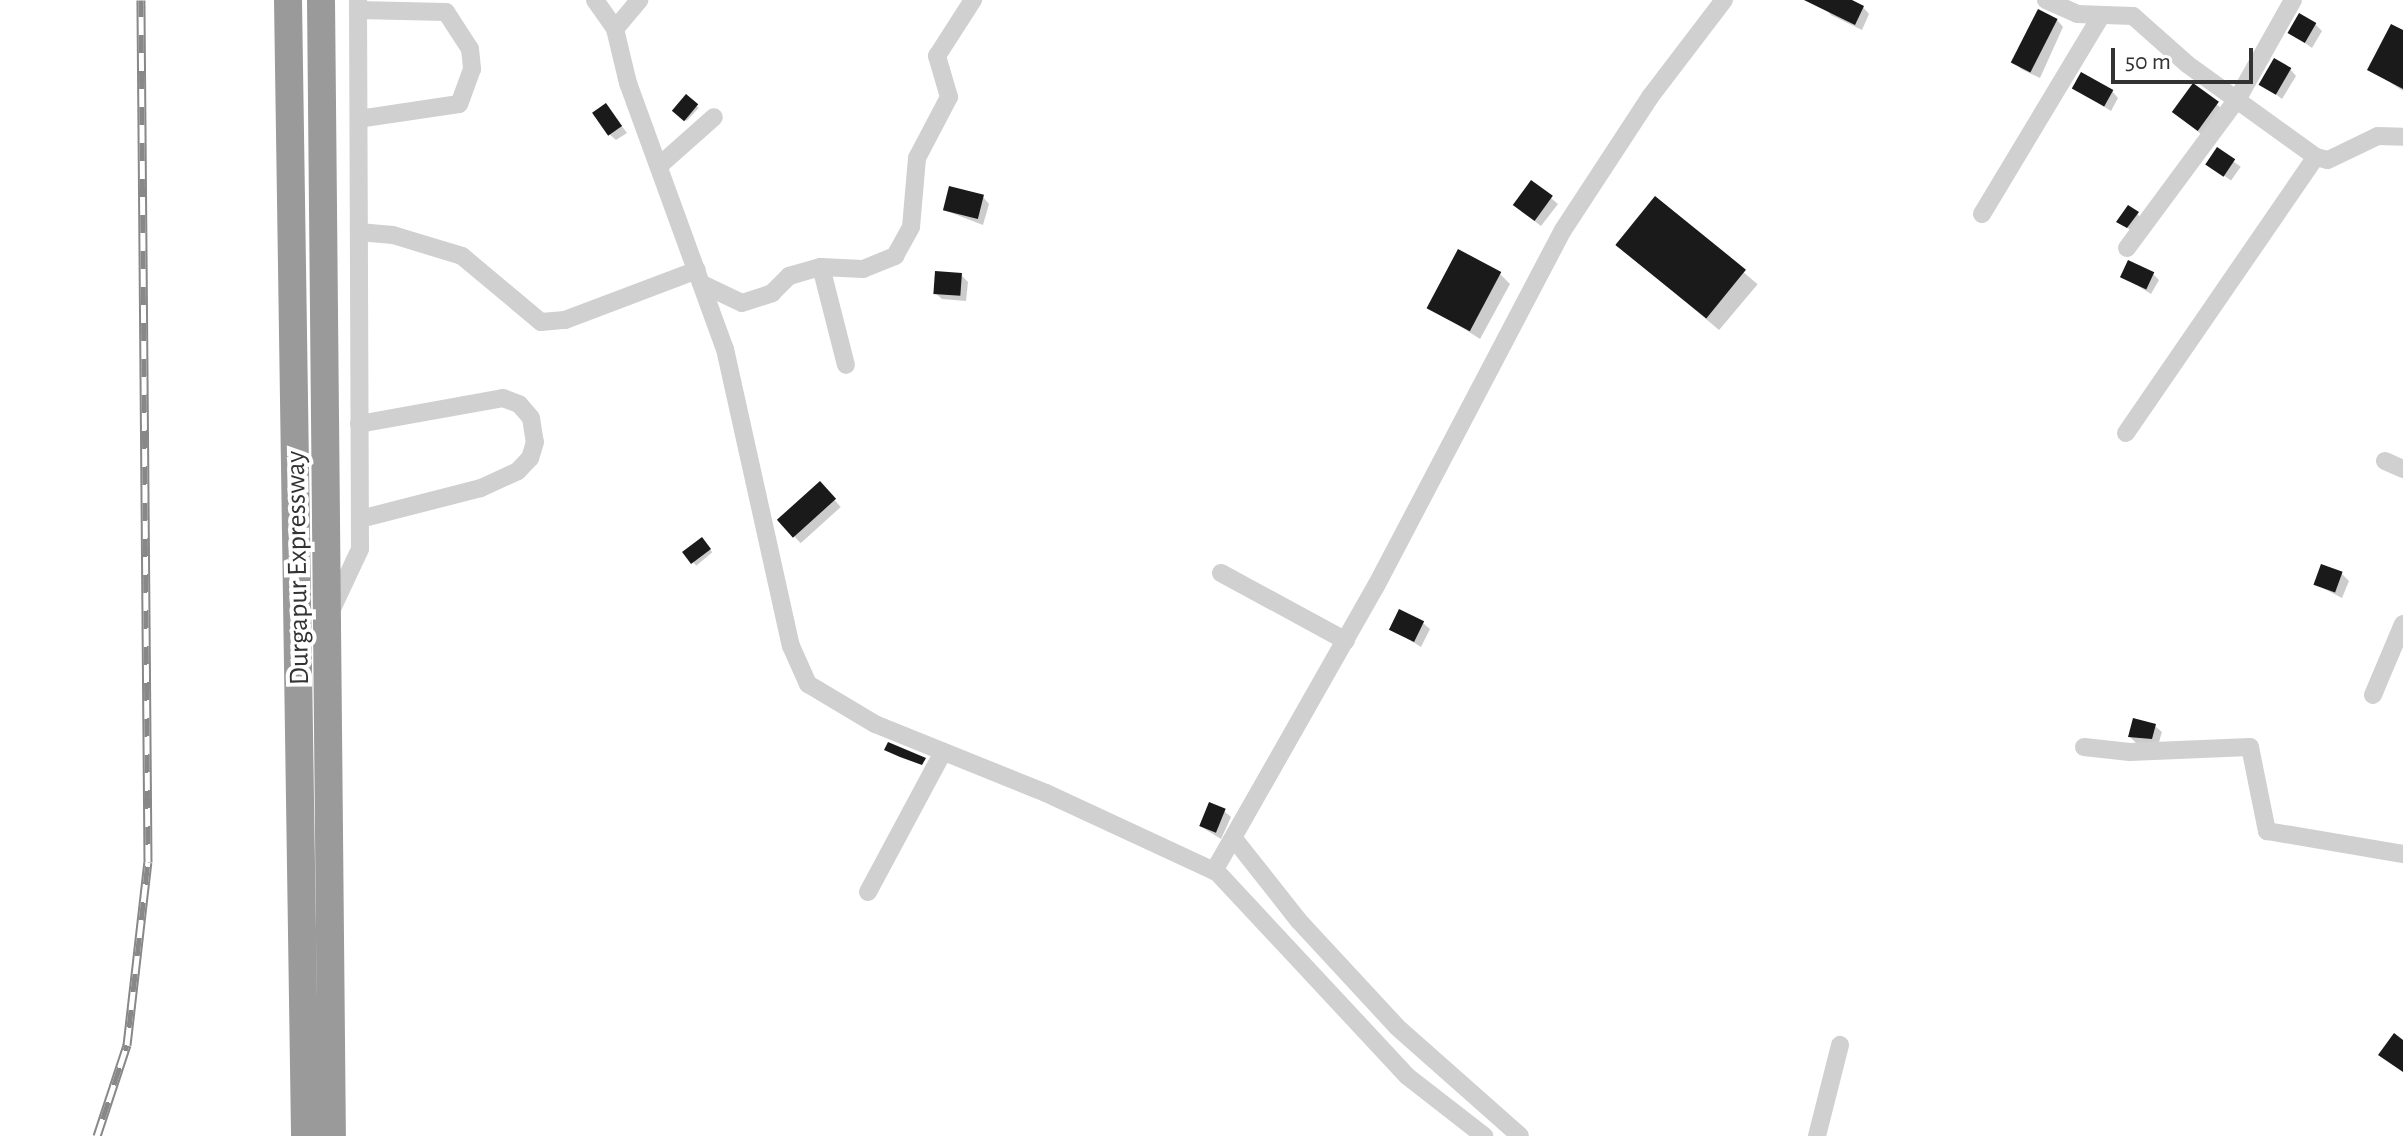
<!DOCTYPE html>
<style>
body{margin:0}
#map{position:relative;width:2403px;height:1136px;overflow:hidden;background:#fff;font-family:"Alegreya Sans",sans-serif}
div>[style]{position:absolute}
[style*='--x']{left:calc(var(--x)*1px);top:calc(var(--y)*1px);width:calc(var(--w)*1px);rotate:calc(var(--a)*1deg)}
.shadow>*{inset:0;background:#0003;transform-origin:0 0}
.building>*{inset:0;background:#1a1a1a;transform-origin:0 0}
.minor>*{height:18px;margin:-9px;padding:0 9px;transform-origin:9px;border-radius:9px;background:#d0d0d0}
.highway>*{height:28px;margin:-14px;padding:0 14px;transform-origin:14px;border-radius:14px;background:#9a9a9a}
.rail>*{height:9px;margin-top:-4.5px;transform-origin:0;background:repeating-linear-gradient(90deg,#fff 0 18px,#888 0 36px);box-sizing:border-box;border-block:2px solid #888}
span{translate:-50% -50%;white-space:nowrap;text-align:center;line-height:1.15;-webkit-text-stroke:8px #fff;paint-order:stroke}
.street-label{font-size:28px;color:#333}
.scale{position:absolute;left:2111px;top:48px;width:142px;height:36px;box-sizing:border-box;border:4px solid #333;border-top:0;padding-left:10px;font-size:24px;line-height:28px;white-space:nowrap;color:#333;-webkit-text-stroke:6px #fff;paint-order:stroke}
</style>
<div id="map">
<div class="shadow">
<div style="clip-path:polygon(1829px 0,1863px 7px,1869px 14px,1862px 30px,1831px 15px,1825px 8px)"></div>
<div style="clip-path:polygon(2057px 20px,2063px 27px,2040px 78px,2021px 69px,2015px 63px)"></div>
<div style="clip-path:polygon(2315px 24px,2322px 31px,2312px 48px,2291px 33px)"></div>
<div style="clip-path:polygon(2403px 32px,2403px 91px,2370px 69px)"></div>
<div style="clip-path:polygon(2290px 69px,2296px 76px,2282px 99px,2262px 84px)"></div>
<div style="left:2194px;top:86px;width:38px;height:33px;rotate:39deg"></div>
<div style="clip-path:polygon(2074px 88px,2112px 91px,2118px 98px,2111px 111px)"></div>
<div style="left:687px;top:97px;width:16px;height:18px;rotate:43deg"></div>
<div style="clip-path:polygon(606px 105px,627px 133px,616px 140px,609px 134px)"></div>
<div style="left:2217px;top:150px;width:29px;height:17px;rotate:35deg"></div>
<div style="clip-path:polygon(1532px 182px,1558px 204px,1541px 226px,1521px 211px)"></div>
<div style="clip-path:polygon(983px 197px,989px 204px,983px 225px,944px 210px)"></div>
<div style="left:1655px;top:198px;width:134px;height:60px;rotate:40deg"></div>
<div style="clip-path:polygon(2137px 214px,2144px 220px,2134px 233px,2119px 221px)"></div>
<div style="clip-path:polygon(2152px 273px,2159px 280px,2151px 294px,2122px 276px)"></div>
<div style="clip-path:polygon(1500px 274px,1510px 284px,1480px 339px,1430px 307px)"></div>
<div style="clip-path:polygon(961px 275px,968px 282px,966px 301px,942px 299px,935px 293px)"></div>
<div style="left:820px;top:484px;width:31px;height:54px;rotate:48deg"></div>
<div style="left:702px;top:540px;width:16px;height:21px;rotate:50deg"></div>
<div style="clip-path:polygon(2342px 574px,2349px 581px,2342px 598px,2315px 584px)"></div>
<div style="clip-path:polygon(1423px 623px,1430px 629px,1421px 647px,1392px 629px)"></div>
<div style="clip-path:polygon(2155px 726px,2162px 732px,2158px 745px,2136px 743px,2130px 737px)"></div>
<div style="clip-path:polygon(1224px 811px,1231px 817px,1221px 839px,1200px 826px)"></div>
</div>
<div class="building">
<div style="clip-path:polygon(1804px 0,1852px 0,1864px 6px,1855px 25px)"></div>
<div style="left:2038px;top:9px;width:22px;height:60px;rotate:27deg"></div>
<div style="left:2299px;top:13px;width:20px;height:23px;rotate:30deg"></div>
<div style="clip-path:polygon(2391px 24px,2403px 30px,2403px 89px,2367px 70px)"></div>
<div style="left:2274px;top:58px;width:20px;height:31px;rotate:30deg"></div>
<div style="left:2081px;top:72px;width:37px;height:19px;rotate:29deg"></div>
<div style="left:2193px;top:83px;width:32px;height:36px;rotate:36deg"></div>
<div style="left:686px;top:94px;width:16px;height:22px;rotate:40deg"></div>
<div style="left:606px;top:103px;width:28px;height:17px;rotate:55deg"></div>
<div style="left:2217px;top:147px;width:22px;height:21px;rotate:34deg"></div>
<div style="left:1531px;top:180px;width:27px;height:31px;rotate:36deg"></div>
<div style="left:949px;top:186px;width:36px;height:25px;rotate:14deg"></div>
<div style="left:1655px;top:196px;width:117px;height:63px;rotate:39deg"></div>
<div style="clip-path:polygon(2128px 205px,2139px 212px,2127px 228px,2116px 222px)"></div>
<div style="left:1458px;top:249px;width:49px;height:67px;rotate:28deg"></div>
<div style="left:2128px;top:260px;width:29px;height:19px;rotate:25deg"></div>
<div style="left:935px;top:271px;width:27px;height:23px;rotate:4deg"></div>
<div style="left:820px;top:481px;width:24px;height:58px;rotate:48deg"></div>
<div style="left:702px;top:537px;width:15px;height:25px;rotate:53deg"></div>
<div style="left:2321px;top:564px;width:23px;height:22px;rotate:20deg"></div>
<div style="left:1399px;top:609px;width:28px;height:23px;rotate:26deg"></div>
<div style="clip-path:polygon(2133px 718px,2156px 724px,2152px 739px,2128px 737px)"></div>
<div style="clip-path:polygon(888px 742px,926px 758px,922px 765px,900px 757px,884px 750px)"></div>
<div style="left:1209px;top:802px;width:18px;height:26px;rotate:22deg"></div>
<div style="clip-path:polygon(2394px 1033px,2403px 1040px,2403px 1072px,2378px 1055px)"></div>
</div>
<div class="minor">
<div style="--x:595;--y:0;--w:35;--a:55"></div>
<div style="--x:615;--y:29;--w:56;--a:76.5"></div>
<div style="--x:628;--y:83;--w:283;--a:70"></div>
<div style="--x:725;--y:349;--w:304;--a:77.5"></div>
<div style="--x:791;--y:646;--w:42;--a:65.9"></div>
<div style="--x:808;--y:684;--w:78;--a:30.8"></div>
<div style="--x:875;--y:724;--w:184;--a:22"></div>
<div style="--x:1046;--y:793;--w:185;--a:24.9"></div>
<div style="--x:1214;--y:871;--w:328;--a:-60.4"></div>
<div style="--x:1376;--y:586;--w:402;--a:-62.3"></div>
<div style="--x:1563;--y:230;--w:159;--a:-56.8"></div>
<div style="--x:1650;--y:97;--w:122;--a:-52.7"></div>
<div style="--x:2046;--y:0;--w:34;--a:24"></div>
<div style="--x:2077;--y:14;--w:56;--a:2"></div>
<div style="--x:2133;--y:16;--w:72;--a:41.6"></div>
<div style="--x:2187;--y:64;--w:159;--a:35.8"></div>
<div style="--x:2316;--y:157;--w:12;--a:14"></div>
<div style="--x:2328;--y:160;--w:55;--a:-25.6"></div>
<div style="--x:2378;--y:136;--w:25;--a:2"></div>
<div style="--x:358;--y:10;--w:88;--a:1.3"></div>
<div style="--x:446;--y:12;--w:44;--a:57"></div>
<div style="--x:470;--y:49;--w:20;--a:84"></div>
<div style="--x:472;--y:69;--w:37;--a:110"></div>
<div style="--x:459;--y:104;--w:101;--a:171.5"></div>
<div style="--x:615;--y:29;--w:38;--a:-50"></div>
<div style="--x:660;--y:165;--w:72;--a:-41.6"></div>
<div style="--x:1982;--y:214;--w:231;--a:-59"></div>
<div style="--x:359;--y:232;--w:34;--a:5"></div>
<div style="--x:393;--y:235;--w:72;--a:16.9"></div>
<div style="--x:462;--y:256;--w:103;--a:39.9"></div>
<div style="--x:541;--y:322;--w:24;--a:-5"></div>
<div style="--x:565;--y:320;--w:141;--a:-20.7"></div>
<div style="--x:2127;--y:248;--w:187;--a:-53.5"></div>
<div style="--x:2238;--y:98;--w:112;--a:-60.7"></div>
<div style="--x:821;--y:267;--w:101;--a:75.7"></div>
<div style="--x:702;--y:284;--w:44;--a:25.4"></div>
<div style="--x:742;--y:303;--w:32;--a:-18"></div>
<div style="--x:772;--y:293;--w:24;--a:-45"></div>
<div style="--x:789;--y:276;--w:33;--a:-16"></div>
<div style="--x:821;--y:267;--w:42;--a:2.7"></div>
<div style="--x:863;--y:269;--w:35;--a:-22"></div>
<div style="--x:895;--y:256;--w:33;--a:-61"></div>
<div style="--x:911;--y:227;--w:69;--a:-85"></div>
<div style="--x:917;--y:158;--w:69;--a:-62.3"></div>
<div style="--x:949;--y:97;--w:43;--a:-106.3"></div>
<div style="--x:937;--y:56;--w:67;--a:-57.3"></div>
<div style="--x:359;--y:424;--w:146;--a:-10.2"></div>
<div style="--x:503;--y:398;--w:17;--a:21"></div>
<div style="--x:519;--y:404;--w:18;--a:49"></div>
<div style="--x:531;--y:418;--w:24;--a:81"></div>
<div style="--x:535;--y:442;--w:17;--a:107"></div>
<div style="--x:530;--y:458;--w:18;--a:133"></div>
<div style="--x:518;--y:471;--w:41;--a:155.3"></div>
<div style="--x:481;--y:488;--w:125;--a:165.6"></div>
<div style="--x:2126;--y:433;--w:335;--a:-55.5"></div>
<div style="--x:2385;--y:461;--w:20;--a:24"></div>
<div style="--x:1221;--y:573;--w:142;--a:28.5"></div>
<div style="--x:331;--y:611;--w:68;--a:-64.9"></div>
<div style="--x:360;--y:549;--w:549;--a:-90.21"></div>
<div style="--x:2373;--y:695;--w:77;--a:-67.1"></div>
<div style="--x:2084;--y:747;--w:46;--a:6.2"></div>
<div style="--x:2130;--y:752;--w:120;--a:-2.4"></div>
<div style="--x:2250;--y:747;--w:86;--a:78.6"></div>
<div style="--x:2267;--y:831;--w:138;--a:9.6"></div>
<div style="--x:1235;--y:840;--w:103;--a:51.7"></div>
<div style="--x:1299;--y:921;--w:144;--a:47.2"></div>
<div style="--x:1397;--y:1027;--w:164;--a:41.5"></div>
<div style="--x:1216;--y:871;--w:280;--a:47"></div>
<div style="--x:1407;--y:1076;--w:98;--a:37.9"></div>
<div style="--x:868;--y:892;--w:159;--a:-61.8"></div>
<div style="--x:1817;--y:1136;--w:94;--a:-75.8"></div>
</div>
<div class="highway">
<div style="--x:288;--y:0;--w:1136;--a:89.14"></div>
<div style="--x:321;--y:0;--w:1136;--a:89.45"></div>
</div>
<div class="rail">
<div style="--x:97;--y:1136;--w:96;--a:-71.8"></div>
<div style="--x:127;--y:1045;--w:184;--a:-83.5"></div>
<div style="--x:148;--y:862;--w:862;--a:-90.47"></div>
</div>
<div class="street-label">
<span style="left:298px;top:568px;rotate:-91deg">Durgapur Expressway</span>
</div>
<div class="scale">50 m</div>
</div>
